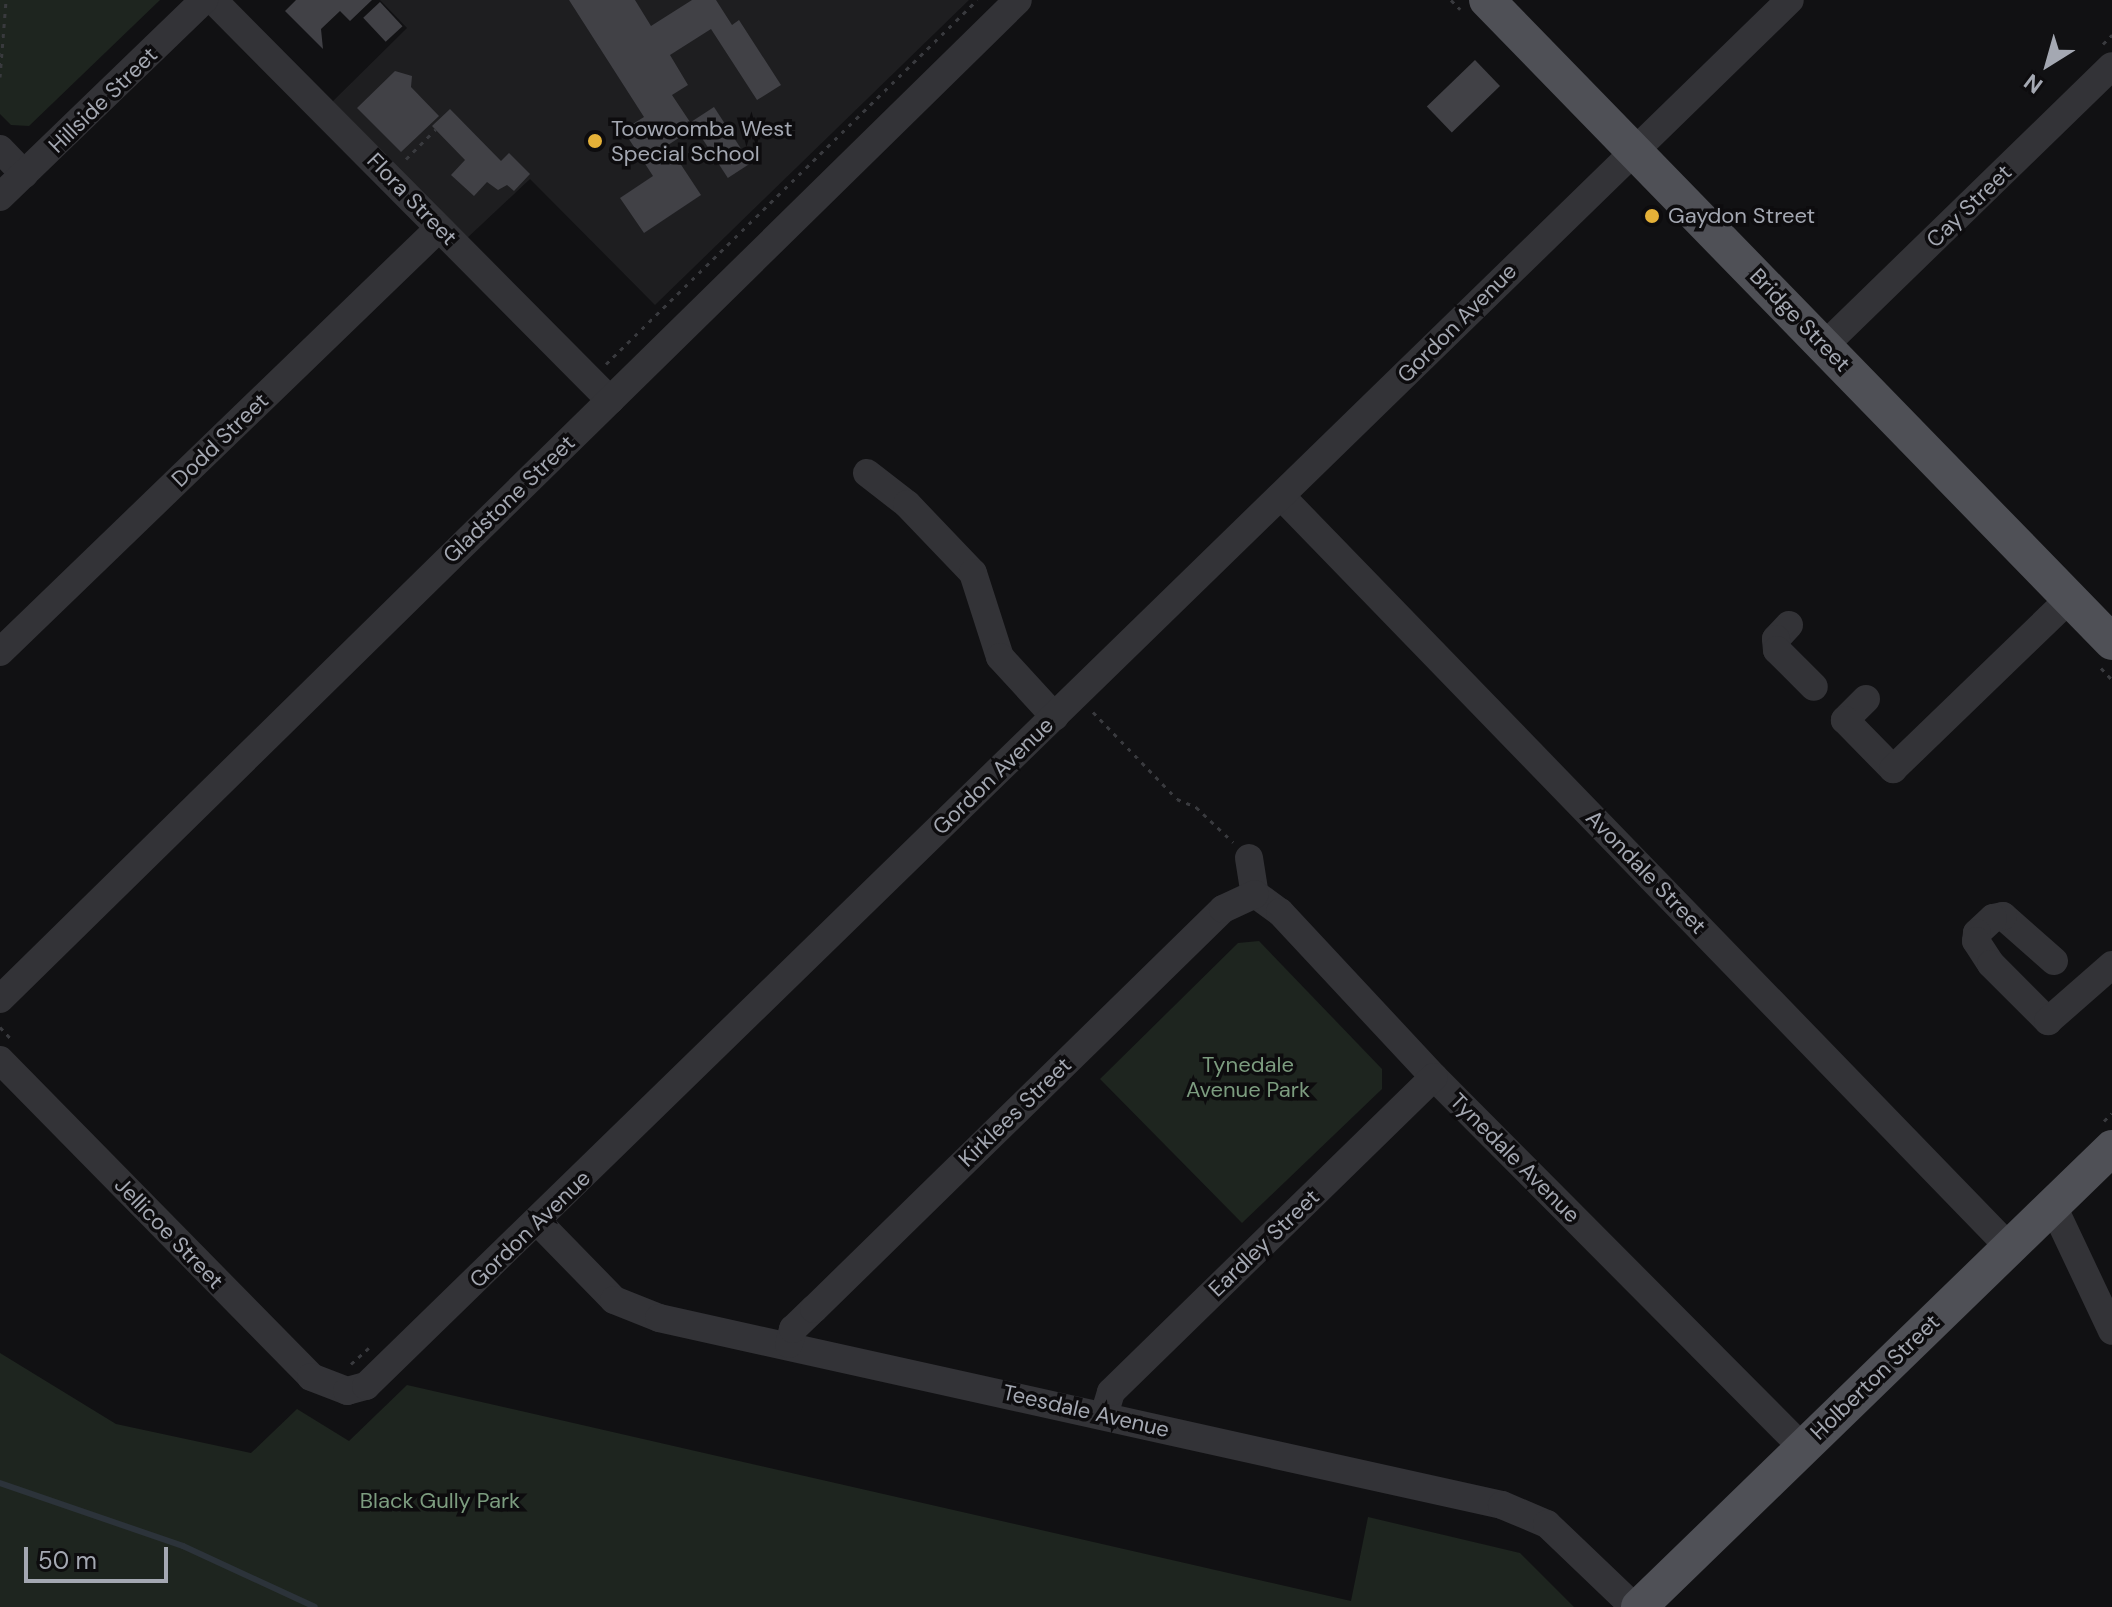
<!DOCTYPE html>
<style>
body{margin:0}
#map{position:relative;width:2112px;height:1607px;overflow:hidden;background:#111113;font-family:"DM Sans",sans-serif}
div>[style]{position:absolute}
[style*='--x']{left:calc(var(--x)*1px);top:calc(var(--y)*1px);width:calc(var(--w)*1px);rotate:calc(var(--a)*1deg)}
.built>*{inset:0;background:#1e1e20}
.green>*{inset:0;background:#1e251f}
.stream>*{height:6px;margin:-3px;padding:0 3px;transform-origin:3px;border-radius:3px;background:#2c333a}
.building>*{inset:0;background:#414146;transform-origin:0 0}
.path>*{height:3px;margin-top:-1.5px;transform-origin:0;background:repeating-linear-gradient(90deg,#393a3e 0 4px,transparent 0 10px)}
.minor>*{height:28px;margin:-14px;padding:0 14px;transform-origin:14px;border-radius:14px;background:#333337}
.major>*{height:36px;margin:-18px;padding:0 18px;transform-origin:18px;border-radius:18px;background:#4f5056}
.dots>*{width:22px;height:22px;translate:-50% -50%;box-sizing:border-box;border:4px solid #0d0c0e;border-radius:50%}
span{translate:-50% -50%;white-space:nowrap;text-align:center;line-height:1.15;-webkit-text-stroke:7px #0d0c0e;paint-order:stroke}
.street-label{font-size:22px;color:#a4a8b2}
.poi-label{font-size:22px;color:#a4a8b2}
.left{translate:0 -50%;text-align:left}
.park-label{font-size:22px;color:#7c9c7f}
.north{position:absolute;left:2008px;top:24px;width:80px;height:80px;-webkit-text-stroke:6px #0d0c0e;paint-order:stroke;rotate:217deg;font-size:22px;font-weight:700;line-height:32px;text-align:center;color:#a4a8b2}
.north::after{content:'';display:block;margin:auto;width:28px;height:36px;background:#a4a8b2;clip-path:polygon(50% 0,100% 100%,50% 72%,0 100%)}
.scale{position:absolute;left:24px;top:1547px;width:144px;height:36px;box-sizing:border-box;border:4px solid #a4a8b2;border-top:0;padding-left:10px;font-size:24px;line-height:28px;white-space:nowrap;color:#a4a8b2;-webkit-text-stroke:6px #0d0c0e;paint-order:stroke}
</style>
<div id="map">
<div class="built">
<div style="clip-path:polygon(380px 0,969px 0,655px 305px,530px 179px,465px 240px,330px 104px,407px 28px)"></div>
</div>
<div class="green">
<div style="clip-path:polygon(0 0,160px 0,29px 126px,11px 125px,0 114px)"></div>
<div style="clip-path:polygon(1259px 941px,1382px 1069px,1382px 1089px,1242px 1223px,1100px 1079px,1238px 943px)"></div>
<div style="clip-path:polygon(0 1353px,116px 1424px,251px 1453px,297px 1409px,349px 1441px,407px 1385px,1351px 1601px,1368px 1517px,1520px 1553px,1574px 1607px,0 1607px)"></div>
</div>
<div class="stream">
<div style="--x:0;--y:1483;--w:194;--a:19"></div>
<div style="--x:183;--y:1546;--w:145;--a:24.8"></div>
</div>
<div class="building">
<div style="clip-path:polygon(296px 0,372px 0,350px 21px,340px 11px,321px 29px,323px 49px,285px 11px)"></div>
<div style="clip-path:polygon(569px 0,635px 0,651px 26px,692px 0,716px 0,732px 25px,739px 20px,781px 85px,757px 100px,711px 29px,670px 55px,688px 85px,672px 95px,694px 128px,668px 145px,701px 195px,644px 233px,620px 198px,653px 176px,623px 130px,644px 117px)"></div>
<div style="left:380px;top:2px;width:33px;height:23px;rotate:47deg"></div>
<div style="left:1475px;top:60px;width:36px;height:67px;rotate:46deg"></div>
<div style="clip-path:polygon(395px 71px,412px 76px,411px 87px,439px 116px,401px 152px,357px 108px)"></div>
<div style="left:714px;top:107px;width:67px;height:27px;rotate:57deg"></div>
<div style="clip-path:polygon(450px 109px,501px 161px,509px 153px,530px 174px,514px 191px,507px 185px,498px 190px,487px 182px,474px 196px,451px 175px,465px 160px,432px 126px)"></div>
</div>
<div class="path">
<div style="--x:1451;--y:0;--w:13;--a:45"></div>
<div style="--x:2103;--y:44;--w:13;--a:-45"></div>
<div style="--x:0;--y:77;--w:77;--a:-85.5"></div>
<div style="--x:406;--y:159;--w:42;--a:-45"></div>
<div style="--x:606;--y:364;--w:520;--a:-44.45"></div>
<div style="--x:2101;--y:668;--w:16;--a:47"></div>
<div style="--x:1093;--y:712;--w:121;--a:46"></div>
<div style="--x:1177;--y:799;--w:21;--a:23"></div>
<div style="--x:1196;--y:807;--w:51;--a:43.4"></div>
<div style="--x:0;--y:1027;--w:16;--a:47"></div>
<div style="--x:2104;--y:1121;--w:11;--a:-45"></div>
<div style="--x:351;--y:1364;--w:24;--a:-42"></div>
</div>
<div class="minor">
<div style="--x:213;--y:0;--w:564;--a:45.22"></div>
<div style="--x:0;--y:149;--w:35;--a:46"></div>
<div style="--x:0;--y:197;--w:284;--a:-44"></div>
<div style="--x:1825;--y:345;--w:400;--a:-44.2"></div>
<div style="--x:867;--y:473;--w:51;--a:37.8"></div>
<div style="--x:907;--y:504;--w:95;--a:46.3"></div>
<div style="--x:973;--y:573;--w:88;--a:72.2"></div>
<div style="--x:1000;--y:657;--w:81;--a:47.5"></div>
<div style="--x:1281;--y:496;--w:1047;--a:45.89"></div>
<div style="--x:1789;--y:625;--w:19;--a:133"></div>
<div style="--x:1776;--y:639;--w:11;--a:85"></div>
<div style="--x:1777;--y:650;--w:52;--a:45"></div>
<div style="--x:0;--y:652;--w:610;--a:-44"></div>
<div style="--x:1866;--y:699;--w:30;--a:135"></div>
<div style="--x:1845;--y:720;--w:69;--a:45.6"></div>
<div style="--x:1893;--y:769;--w:245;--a:-44"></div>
<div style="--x:1249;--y:858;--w:36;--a:81"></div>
<div style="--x:1255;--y:894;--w:31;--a:36"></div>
<div style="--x:1280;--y:912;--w:226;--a:47"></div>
<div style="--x:1434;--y:1077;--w:522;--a:45.16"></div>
<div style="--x:2054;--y:961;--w:68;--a:-138.6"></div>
<div style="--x:2003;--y:916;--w:10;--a:169"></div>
<div style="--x:1993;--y:918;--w:22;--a:137"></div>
<div style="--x:1977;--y:933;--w:8;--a:97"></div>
<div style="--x:1976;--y:941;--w:27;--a:57"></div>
<div style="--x:1991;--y:964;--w:81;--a:45"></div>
<div style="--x:2048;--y:1021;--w:85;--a:-41.2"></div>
<div style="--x:0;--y:999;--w:1426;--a:-44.46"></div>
<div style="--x:0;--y:1060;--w:444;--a:45.5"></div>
<div style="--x:311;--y:1377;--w:39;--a:21"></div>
<div style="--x:347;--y:1391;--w:20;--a:-15"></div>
<div style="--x:366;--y:1386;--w:1987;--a:-44.23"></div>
<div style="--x:2053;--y:1206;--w:138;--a:64.7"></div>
<div style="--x:537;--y:1221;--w:110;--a:45.7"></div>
<div style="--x:614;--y:1300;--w:48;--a:21.8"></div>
<div style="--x:659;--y:1318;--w:863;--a:12.51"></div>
<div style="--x:1502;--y:1505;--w:49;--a:22.9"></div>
<div style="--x:1547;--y:1524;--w:120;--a:43.7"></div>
<div style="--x:789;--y:1344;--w:16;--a:-75"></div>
<div style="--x:793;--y:1329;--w:29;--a:-44"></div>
<div style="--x:814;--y:1309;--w:572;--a:-44.36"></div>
<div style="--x:1223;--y:909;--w:35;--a:-25"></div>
<div style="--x:1104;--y:1415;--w:24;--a:-73"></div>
<div style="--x:1111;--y:1392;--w:451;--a:-44.3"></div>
</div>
<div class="major">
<div style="--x:1487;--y:0;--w:896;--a:45.77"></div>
<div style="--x:1639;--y:1607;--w:659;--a:-44.14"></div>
</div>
<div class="dots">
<div style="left:595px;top:141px;background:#e5b138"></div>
<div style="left:1652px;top:216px;background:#e5b138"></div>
</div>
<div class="street-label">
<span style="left:103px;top:100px;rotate:-44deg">Hillside Street</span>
<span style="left:412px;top:199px;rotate:46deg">Flora Street</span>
<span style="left:1969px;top:206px;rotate:-44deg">Cay Street</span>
<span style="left:1800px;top:320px;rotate:46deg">Bridge Street</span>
<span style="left:1457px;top:323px;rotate:-45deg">Gordon Avenue</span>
<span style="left:220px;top:440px;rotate:-44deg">Dodd Street</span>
<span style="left:509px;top:499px;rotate:-44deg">Gladstone Street</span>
<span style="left:993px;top:776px;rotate:-44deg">Gordon Avenue</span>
<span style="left:1646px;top:872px;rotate:46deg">Avondale Street</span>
<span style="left:1015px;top:1112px;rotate:-44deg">Kirklees Street</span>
<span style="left:1515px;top:1158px;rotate:45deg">Tynedale Avenue</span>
<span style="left:530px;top:1229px;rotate:-44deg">Gordon Avenue</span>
<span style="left:169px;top:1233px;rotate:46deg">Jellicoe Street</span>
<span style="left:1264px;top:1243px;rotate:-44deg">Eardley Street</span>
<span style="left:1875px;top:1377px;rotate:-44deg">Holberton Street</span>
<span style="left:1086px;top:1411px;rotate:13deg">Teesdale Avenue</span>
</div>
<div class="poi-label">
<span class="left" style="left:611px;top:141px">Toowoomba West<br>Special School</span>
<span class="left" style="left:1668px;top:216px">Gaydon Street</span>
</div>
<div class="park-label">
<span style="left:1248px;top:1077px">Tynedale<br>Avenue Park</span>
<span style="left:440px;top:1501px">Black Gully Park</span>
</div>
<div class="north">N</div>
<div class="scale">50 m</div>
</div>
